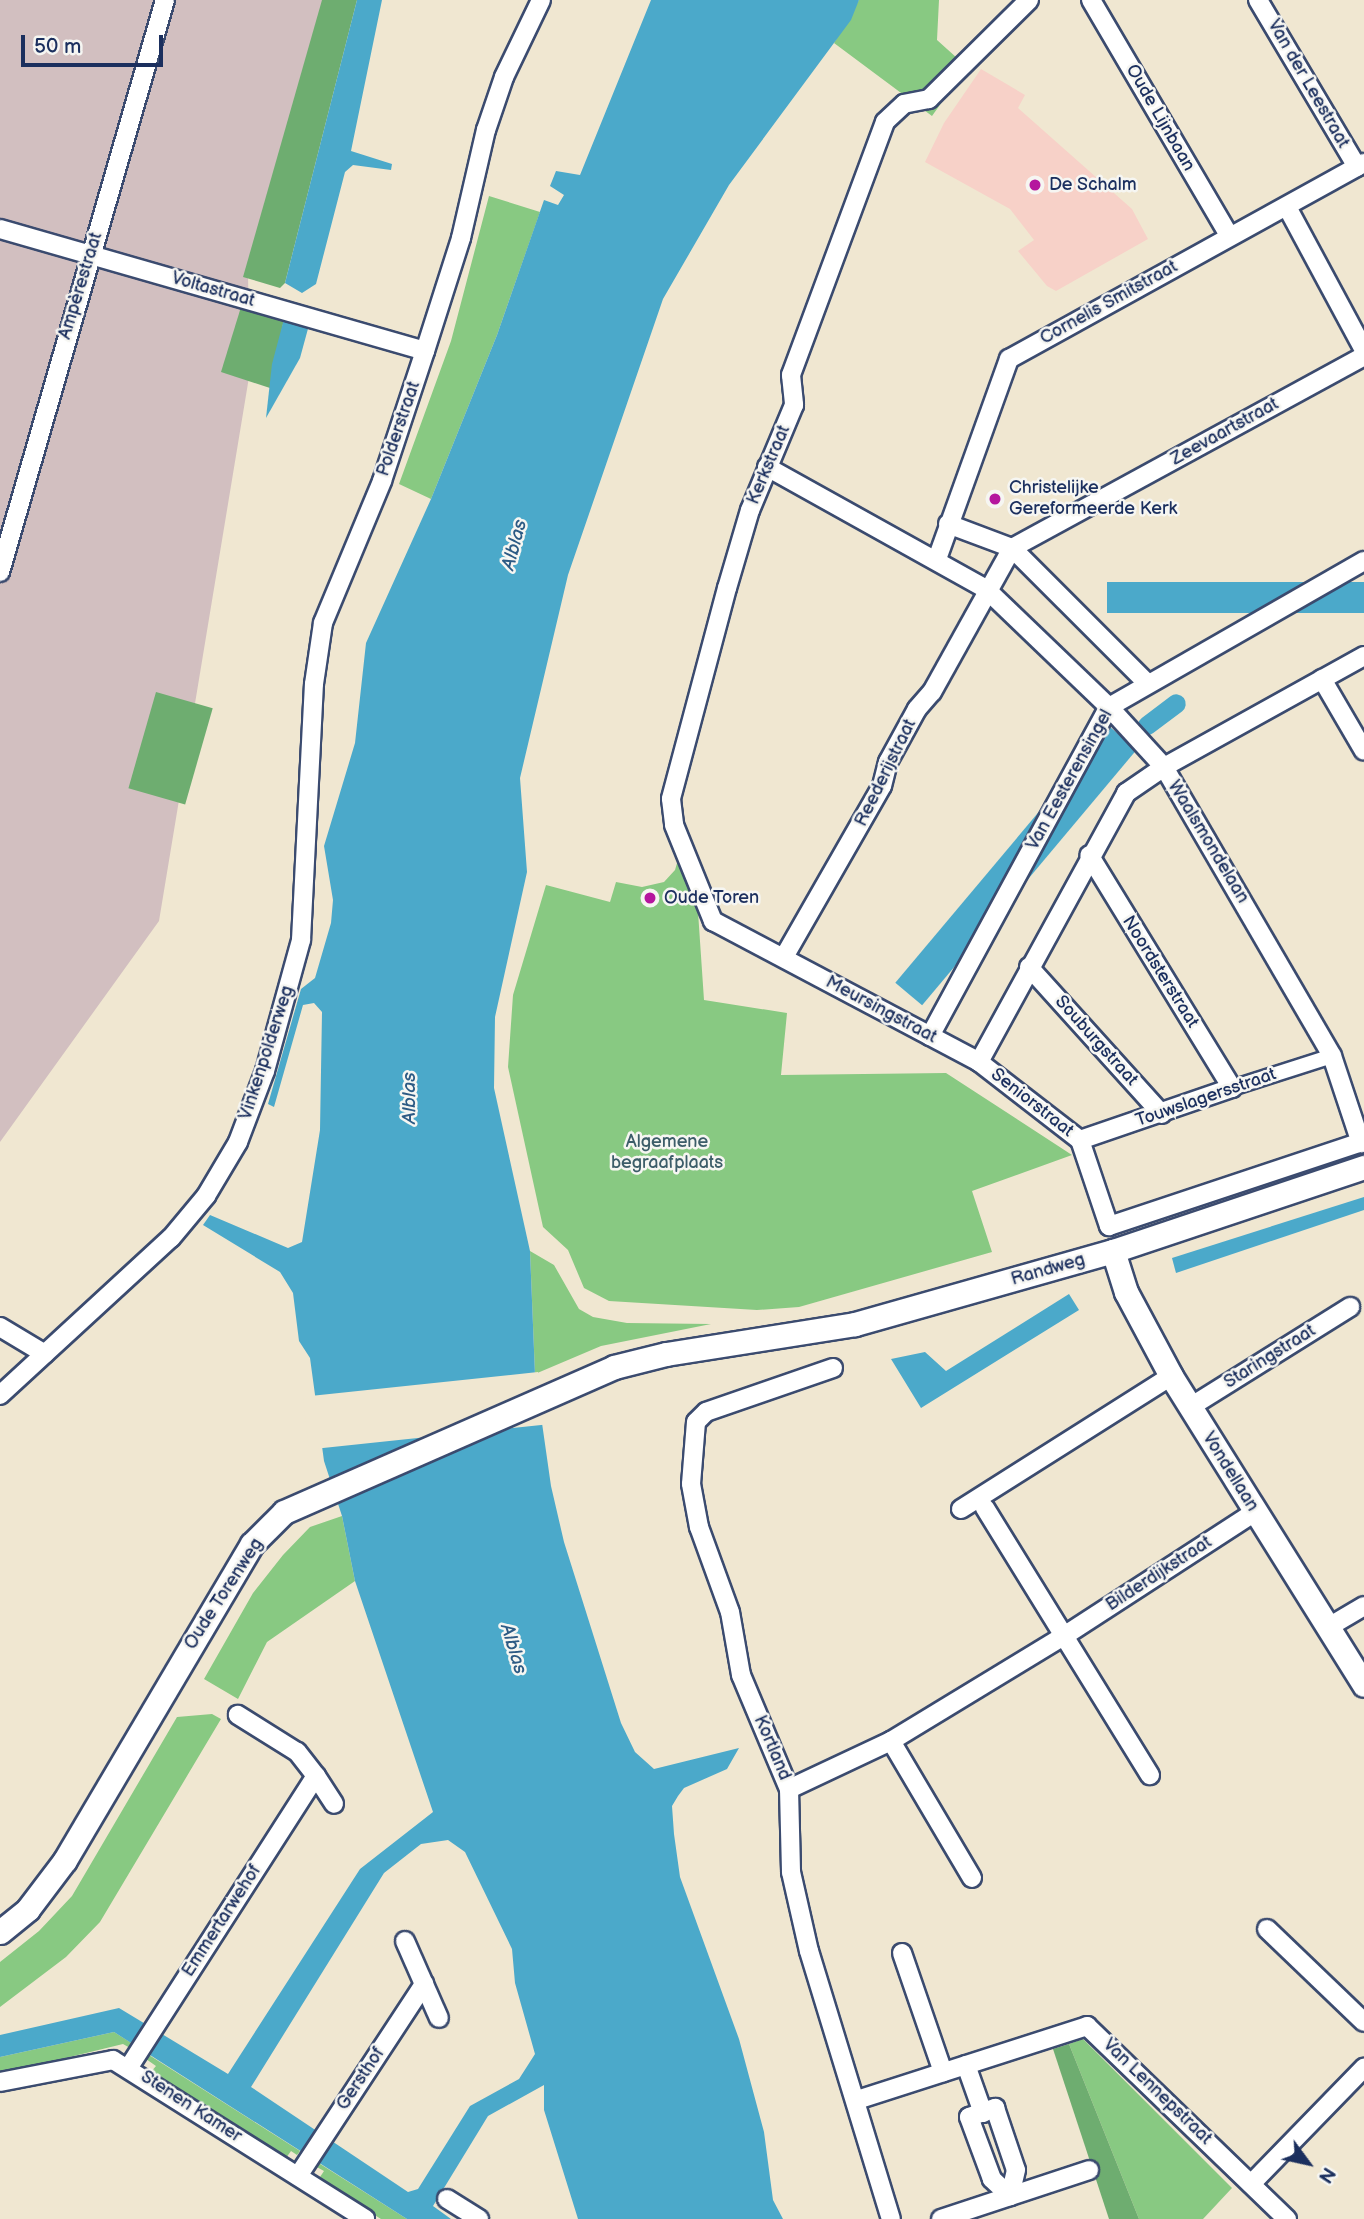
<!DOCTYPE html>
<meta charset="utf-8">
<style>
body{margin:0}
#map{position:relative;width:1364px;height:2219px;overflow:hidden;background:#f0e7d1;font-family:"Balsamiq Sans",sans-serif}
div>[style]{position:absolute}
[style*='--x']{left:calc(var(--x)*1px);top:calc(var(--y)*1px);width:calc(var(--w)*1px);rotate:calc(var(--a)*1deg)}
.built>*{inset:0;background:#f7d1c8}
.industrial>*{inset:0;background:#d2bfc0}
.green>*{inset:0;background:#88c982}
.forest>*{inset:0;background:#6ead70;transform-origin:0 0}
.water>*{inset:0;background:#4ba9ca;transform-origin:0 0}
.pier>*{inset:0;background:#f0e7d1;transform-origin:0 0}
.canal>*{height:19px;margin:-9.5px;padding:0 9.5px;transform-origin:9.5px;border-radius:9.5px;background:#4ba9ca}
.roads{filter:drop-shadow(2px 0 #3b4b6f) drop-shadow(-2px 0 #3b4b6f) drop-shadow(0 2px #3b4b6f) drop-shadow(0 -2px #3b4b6f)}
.pedestrian>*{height:14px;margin:-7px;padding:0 7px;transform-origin:7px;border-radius:7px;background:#fff}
.minor>*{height:18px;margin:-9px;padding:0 9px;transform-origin:9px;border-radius:9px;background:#fff}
.tertiary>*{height:23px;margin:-11.5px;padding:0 11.5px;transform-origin:11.5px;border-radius:11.5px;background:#fff}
.dots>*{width:19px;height:19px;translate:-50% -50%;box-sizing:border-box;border:4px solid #f6f6f2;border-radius:50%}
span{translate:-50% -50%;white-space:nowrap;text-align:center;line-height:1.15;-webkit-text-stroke:5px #f6f6f2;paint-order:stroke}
.street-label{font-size:18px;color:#1b2f5e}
.poi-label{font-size:18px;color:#1b2f5e}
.left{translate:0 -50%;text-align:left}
.park-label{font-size:18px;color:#3c5d69}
.water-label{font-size:19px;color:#2c5a84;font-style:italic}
.north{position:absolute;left:1273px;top:2128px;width:70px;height:70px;-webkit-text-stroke:5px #f6f6f2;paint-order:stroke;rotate:123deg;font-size:19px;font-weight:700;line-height:28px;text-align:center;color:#1b2f5e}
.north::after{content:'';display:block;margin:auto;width:24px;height:32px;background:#1b2f5e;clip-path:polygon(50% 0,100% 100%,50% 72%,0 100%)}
.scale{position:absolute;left:21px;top:35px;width:142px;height:32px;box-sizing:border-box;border:4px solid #1b2f5e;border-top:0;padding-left:9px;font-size:21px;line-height:24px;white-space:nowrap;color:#1b2f5e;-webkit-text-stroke:5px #f6f6f2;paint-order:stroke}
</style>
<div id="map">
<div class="built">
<div style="clip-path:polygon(981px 69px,1025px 95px,1018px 108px,1132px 209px,1148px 239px,1056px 291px,1047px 286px,1018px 251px,1034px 240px,1010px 209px,925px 162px,944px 123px)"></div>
</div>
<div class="industrial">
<div style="clip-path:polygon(0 0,324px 0,248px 276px,250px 371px,159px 921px,0 1142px)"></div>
</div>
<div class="green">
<div style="clip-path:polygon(859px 0,939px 0,937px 40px,967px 67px,932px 116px,834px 43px)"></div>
<div style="clip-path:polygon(489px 196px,540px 212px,497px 335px,431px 499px,399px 484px,451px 341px)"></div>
<div style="clip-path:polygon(680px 853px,697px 897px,704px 1000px,787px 1013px,781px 1075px,946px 1073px,1072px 1155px,972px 1191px,992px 1252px,799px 1307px,757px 1310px,609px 1301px,584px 1288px,568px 1250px,543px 1227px,508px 1067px,513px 995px,546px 885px,610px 902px,616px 882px,642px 887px,664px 882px,675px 870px)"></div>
<div style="clip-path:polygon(530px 1251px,554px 1265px,579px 1309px,593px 1317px,627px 1323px,711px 1324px,601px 1346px,535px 1374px)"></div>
<div style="clip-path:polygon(342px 1516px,355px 1581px,267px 1642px,238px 1699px,204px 1679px,253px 1593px,283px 1555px,310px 1527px)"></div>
<div style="clip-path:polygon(212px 1714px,221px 1719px,100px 1922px,66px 1957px,0 2007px,0 1962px,39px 1931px,72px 1896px,177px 1717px)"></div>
<div style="clip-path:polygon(114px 2032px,133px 2044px,130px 2048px,123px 2044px,0 2074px,0 2057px)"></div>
<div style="clip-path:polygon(1083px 2039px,1232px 2188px,1203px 2219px,1139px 2219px,1069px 2044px)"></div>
<div style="clip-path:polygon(149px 2055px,300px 2151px,297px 2155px,291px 2151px,286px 2158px,150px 2073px,156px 2066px,146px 2059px)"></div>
<div style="clip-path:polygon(317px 2162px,407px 2219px,381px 2219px,318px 2180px,324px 2171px,315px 2166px)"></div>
</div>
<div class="forest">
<div style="clip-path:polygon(322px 0,357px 0,285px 283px,280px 288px,243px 277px)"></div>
<div style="clip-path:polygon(241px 307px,284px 319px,270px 388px,221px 372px)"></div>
<div style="left:156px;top:692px;width:59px;height:100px;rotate:16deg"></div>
<div style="clip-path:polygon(1069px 2044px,1139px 2219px,1109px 2219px,1053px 2049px)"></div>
</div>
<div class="water">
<div style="clip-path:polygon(357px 0,382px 0,351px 151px,392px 164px,391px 170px,353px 165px,345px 172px,316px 284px,302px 293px,285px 283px)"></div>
<div style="clip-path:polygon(evenodd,651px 0,859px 0,851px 20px,729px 185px,663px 299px,568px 575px,520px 778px,527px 872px,495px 1017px,494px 1088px,530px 1251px,535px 1374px,551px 1486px,564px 1542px,621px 1723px,635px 1752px,654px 1769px,739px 1748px,727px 1769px,684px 1788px,678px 1796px,672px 1806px,674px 1834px,680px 1877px,739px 2039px,764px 2132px,773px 2200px,783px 2219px,578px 2219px,544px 2110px,544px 2085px,488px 2116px,433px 2206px,451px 2219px,407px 2219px,114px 2032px,0 2057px,0 2035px,119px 2008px,228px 2074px,360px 1869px,433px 1812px,355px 1581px,342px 1516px,324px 1461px,310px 1358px,299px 1341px,293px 1293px,280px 1272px,203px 1225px,210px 1215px,288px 1248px,302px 1242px,320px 1130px,322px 1012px,314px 1003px,303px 1005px,274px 1107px,268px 1104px,301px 989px,315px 978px,331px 923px,333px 900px,324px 846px,355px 743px,366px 643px,431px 499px,497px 335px,544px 200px,558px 205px,564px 195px,550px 186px,556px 171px,580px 175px,651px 0,448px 1840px,465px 1852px,512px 1949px,515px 1983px,535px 2054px,519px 2079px,470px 2106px,418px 2189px,408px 2192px,251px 2087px,384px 1873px,421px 1844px,448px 1840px)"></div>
<div style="clip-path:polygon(284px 319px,309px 325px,300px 358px,266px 418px,272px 364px)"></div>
<div style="left:1364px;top:582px;width:31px;height:257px;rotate:90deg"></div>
<div style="left:1110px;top:727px;width:35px;height:334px;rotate:40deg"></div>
<div style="clip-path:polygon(1364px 1197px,1364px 1210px,1176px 1273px,1172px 1258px)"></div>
<div style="clip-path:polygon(1069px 1294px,1079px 1310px,921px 1408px,891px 1359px,925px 1352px,946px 1371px)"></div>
</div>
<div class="pier">
<div style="left:538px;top:1372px;width:53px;height:236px;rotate:84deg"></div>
</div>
<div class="canal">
<div style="--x:1147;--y:725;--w:36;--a:-37"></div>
</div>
<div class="roads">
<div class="pedestrian">
<div style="--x:1232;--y:1088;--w:105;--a:-17.7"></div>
</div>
<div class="minor">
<div style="--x:1029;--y:0;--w:141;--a:135.3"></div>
<div style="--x:929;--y:99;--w:25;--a:169"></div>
<div style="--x:904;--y:104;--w:26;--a:137"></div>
<div style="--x:885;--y:122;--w:270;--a:110.4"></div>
<div style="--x:791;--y:375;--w:30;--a:84"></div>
<div style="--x:794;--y:405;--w:114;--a:112.7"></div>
<div style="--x:750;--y:510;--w:81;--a:106.4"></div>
<div style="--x:727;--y:588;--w:218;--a:104.9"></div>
<div style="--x:671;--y:799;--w:26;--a:83"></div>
<div style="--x:674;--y:825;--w:104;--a:67.9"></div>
<div style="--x:713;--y:921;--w:301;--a:27.9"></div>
<div style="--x:979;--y:1062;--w:128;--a:37.7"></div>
<div style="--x:1080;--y:1140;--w:91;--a:71.4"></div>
<div style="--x:1109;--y:1226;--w:269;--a:-18.4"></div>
<div style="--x:1091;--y:0;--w:273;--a:59.6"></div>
<div style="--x:1258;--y:0;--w:194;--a:59.3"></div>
<div style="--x:1287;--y:207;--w:162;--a:61.7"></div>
<div style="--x:0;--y:229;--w:442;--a:16"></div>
<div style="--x:767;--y:467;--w:251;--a:29.1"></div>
<div style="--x:986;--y:589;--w:170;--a:43.8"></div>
<div style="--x:1109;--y:707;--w:81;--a:47.5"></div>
<div style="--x:1164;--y:767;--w:334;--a:59.8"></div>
<div style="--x:1332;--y:1056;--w:92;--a:71.6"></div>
<div style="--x:948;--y:524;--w:68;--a:20.6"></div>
<div style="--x:1012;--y:548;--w:191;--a:45"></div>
<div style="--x:937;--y:559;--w:213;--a:-70.2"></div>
<div style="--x:1009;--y:359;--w:406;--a:-28.9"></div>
<div style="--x:0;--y:572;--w:595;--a:-73.91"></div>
<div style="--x:1322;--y:679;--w:83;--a:59.7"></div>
<div style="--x:784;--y:957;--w:197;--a:-60.2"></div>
<div style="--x:882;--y:786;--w:25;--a:-76"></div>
<div style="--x:888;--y:762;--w:60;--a:-61.3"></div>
<div style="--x:917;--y:709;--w:23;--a:-49"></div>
<div style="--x:932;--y:692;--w:165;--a:-60.9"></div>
<div style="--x:1012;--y:548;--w:401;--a:-28.6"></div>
<div style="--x:1029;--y:967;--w:198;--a:47.9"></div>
<div style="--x:930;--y:1036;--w:375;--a:-61.5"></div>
<div style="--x:1109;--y:707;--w:294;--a:-29.8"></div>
<div style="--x:979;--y:1062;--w:307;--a:-61.3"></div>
<div style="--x:1126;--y:793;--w:46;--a:-34.4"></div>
<div style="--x:1164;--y:767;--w:229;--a:-29"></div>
<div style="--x:1080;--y:1140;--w:161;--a:-18.9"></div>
<div style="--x:1232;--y:1088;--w:273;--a:-121.5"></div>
<div style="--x:0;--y:1327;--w:52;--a:31"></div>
<div style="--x:833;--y:1368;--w:134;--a:160.9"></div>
<div style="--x:706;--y:1412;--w:14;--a:135"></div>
<div style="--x:696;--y:1422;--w:62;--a:94.6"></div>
<div style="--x:691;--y:1484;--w:44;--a:79.5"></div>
<div style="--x:699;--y:1527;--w:90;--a:70"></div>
<div style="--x:730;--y:1612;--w:64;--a:80.1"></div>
<div style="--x:741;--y:1675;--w:124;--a:67.2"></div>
<div style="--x:789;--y:1789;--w:83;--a:88.6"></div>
<div style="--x:791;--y:1872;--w:81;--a:77.2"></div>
<div style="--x:809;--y:1951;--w:280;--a:73"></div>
<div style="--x:0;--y:1395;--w:232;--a:-42.6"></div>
<div style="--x:171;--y:1238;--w:55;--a:-50.2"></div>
<div style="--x:206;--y:1196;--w:63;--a:-59.3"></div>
<div style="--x:238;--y:1142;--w:76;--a:-69.2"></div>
<div style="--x:265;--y:1071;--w:136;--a:-74.6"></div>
<div style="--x:301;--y:940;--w:256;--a:-87.1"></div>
<div style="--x:314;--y:684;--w:62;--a:-81.6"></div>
<div style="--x:323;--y:623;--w:154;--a:-67.4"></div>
<div style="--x:382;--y:481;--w:137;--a:-71.7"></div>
<div style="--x:425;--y:351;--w:119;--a:-72.3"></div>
<div style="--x:461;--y:238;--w:111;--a:-77"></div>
<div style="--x:486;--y:130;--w:56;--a:-71.2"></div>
<div style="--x:504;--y:77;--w:85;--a:-64.3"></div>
<div style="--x:1190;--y:1407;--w:189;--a:-32"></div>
<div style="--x:985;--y:1508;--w:314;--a:58.3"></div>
<div style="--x:961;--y:1509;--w:249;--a:-32.3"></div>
<div style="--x:1327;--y:1628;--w:43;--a:-30.7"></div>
<div style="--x:891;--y:1741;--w:159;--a:59.4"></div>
<div style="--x:316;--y:1776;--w:33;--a:57"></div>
<div style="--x:789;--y:1789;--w:113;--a:-25.2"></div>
<div style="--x:891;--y:1741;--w:202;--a:-31.3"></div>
<div style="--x:1064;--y:1636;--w:228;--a:-33"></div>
<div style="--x:1267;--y:1929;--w:134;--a:43.8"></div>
<div style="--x:405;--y:1941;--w:84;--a:66.2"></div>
<div style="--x:902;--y:1953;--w:126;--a:71"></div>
<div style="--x:966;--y:2065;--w:51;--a:70.5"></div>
<div style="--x:129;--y:2067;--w:346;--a:-57.3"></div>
<div style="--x:316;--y:1776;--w:31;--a:-128"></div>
<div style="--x:297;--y:1752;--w:70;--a:-147.9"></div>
<div style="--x:0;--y:2082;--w:115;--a:-11"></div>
<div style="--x:113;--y:2060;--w:298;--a:32.2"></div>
<div style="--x:857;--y:2100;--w:242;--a:-17.8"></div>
<div style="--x:1087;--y:2026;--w:278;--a:44"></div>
<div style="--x:995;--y:2108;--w:65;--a:71.3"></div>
<div style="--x:1016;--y:2170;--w:27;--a:103"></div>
<div style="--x:1010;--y:2196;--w:25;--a:-137"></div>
<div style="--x:992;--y:2179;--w:66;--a:-110.4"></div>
<div style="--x:969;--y:2117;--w:28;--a:-19"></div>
<div style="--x:298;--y:2176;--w:230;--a:-56.7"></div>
<div style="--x:1252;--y:2183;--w:161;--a:-45.8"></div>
<div style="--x:447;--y:2199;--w:38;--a:32"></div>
<div style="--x:941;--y:2219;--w:156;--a:-18.3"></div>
</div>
<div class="tertiary">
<div style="--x:1113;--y:1251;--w:43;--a:72.4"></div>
<div style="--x:1126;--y:1292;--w:95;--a:61.8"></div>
<div style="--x:1171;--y:1376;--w:364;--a:58"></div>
<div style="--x:0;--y:1932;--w:36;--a:-39"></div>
<div style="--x:28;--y:1909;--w:61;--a:-52.9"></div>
<div style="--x:65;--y:1860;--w:367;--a:-59.4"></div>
<div style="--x:252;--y:1544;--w:45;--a:-45"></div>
<div style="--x:284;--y:1512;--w:360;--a:-23.7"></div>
<div style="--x:614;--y:1367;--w:54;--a:-14"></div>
<div style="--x:666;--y:1354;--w:191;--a:-9"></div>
<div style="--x:855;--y:1324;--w:268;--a:-15.8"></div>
<div style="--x:1113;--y:1251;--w:265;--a:-18.5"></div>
</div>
</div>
<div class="dots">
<div style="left:1035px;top:185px;background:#b5179e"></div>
<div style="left:995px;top:499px;background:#b5179e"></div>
<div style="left:650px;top:898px;background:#b5179e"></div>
</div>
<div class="street-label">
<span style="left:1308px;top:84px;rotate:60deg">Van der Leestraat</span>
<span style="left:1160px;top:118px;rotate:60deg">Oude Lijnbaan</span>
<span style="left:81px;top:286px;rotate:-73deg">Ampèrestraat</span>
<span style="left:213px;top:290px;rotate:16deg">Voltastraat</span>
<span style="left:1109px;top:303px;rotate:-29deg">Cornelis Smitstraat</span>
<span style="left:399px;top:429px;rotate:-71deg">Polderstraat</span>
<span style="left:1225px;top:432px;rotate:-29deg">Zeevaartstraat</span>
<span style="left:769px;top:465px;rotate:-67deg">Kerkstraat</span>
<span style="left:886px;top:773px;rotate:-64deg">Reederijstraat</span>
<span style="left:1070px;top:780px;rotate:-61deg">Van Eesterensingel</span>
<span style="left:1208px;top:842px;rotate:59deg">Waalsmondelaan</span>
<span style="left:1160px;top:972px;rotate:58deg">Noordsterstraat</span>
<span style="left:881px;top:1010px;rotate:28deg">Meursingstraat</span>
<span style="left:1096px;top:1041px;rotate:48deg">Souburgstraat</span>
<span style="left:267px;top:1053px;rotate:-72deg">Vinkenpolderweg</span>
<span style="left:1206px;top:1098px;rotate:-19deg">Touwslagersstraat</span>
<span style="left:1032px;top:1103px;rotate:38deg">Seniorstraat</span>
<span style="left:1048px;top:1270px;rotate:-16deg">Randweg</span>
<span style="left:1270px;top:1357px;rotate:-32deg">Staringstraat</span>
<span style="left:1230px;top:1472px;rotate:58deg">Vondellaan</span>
<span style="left:1159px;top:1574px;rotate:-33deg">Bilderdijkstraat</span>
<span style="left:224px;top:1594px;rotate:-57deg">Oude Torenweg</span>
<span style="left:772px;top:1748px;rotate:67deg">Kortland</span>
<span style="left:222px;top:1921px;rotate:-57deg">Emmertarwehof</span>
<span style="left:361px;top:2079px;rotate:-56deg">Gersthof</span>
<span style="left:1157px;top:2092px;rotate:44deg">Van Lennepstraat</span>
<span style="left:191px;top:2107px;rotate:33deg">Stenen Kamer</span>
</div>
<div class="poi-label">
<span class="left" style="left:1049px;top:185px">De Schalm</span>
<span class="left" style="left:1009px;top:499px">Christelijke<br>Gereformeerde Kerk</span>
<span class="left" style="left:664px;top:898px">Oude Toren</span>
</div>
<div class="park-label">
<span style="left:667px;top:1153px">Algemene<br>begraafplaats</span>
</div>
<div class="water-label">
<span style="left:515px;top:545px;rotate:-75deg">Alblas</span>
<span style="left:410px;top:1098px;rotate:-90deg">Alblas</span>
<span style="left:513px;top:1649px;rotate:73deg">Alblas</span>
</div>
<div class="north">N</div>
<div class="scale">50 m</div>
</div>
